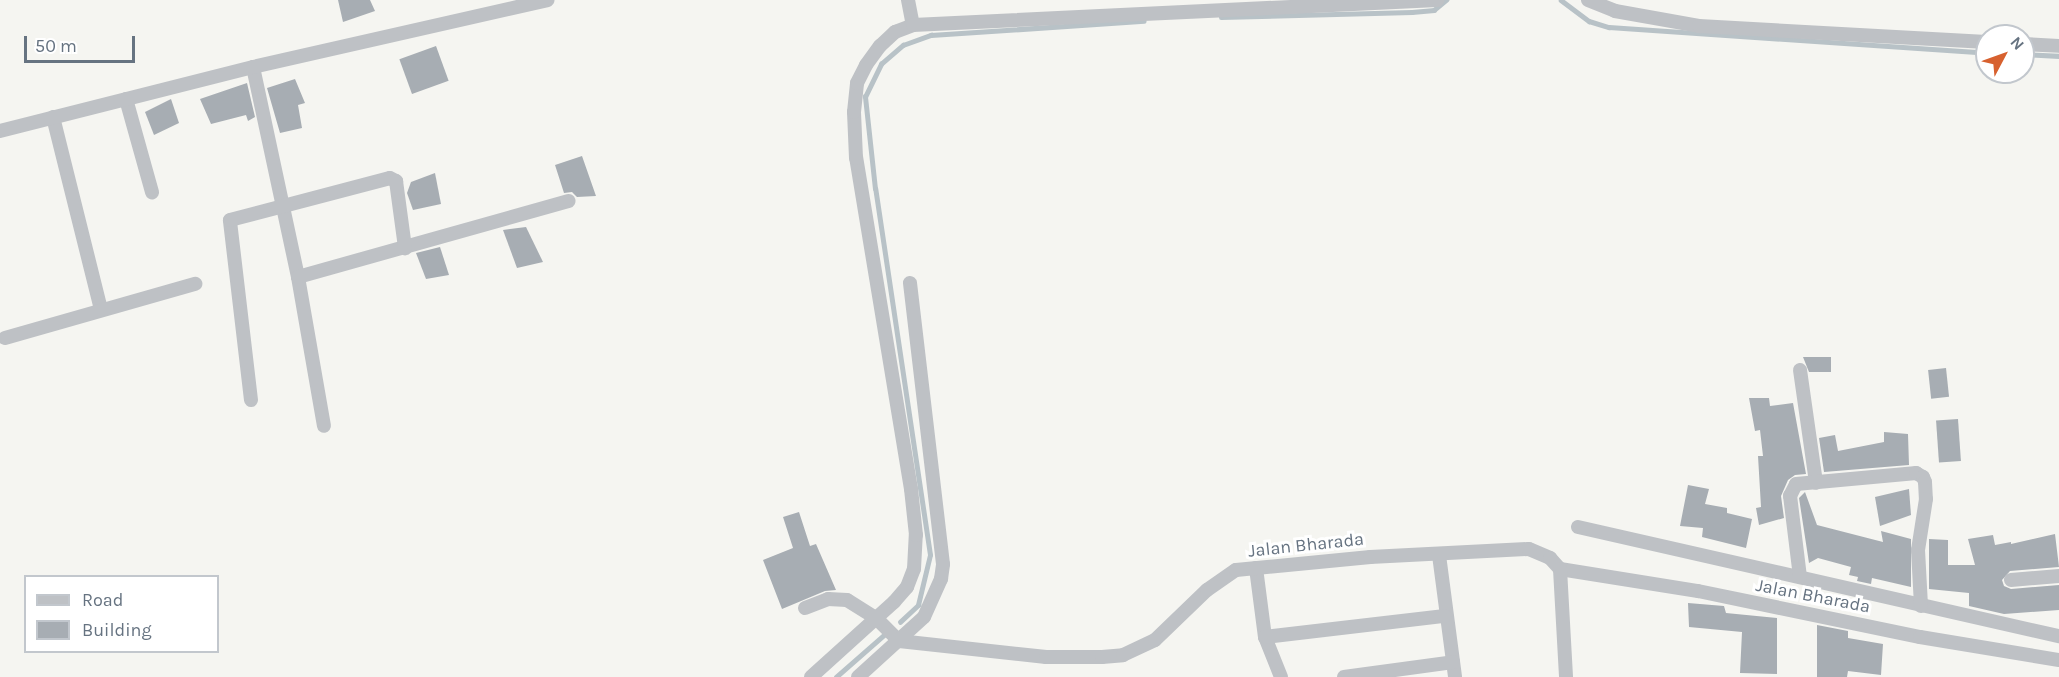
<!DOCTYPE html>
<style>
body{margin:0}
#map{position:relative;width:2059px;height:677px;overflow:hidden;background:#f5f5f1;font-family:Karla,sans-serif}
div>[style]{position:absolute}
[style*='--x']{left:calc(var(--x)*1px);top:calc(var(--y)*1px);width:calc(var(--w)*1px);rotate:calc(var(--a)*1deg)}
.stream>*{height:4.5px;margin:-2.25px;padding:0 2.25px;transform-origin:2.25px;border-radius:2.25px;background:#b8c2c7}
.building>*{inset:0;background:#a7adb3;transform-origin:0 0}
.street>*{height:14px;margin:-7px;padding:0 7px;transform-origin:7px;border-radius:7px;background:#bec1c5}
span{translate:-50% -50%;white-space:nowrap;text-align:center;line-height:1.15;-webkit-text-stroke:6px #fff;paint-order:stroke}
.street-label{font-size:18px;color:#667381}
.legend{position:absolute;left:24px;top:575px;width:195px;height:78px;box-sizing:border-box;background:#fff;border:2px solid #c2c7cd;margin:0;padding:8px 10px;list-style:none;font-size:18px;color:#667381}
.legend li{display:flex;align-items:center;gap:12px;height:30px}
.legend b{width:30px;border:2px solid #c2c7cd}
.north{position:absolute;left:1975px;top:24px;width:60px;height:60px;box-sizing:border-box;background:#fff;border:2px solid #c2c7cd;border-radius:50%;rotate:49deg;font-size:16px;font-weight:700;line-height:24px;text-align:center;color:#667381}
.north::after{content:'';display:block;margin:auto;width:21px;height:27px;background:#d7612f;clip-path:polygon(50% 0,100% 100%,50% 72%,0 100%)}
.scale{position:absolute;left:24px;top:36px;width:111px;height:27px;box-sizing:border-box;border:3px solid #667381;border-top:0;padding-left:8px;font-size:18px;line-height:21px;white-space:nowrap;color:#667381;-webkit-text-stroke:4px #fff;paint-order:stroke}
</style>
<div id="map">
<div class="stream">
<div style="--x:1561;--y:0;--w:35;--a:37"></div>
<div style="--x:1589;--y:21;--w:21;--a:17"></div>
<div style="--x:1609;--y:27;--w:379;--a:3.9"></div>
<div style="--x:1221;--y:17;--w:191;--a:-1.5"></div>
<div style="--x:1412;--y:12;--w:22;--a:-5"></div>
<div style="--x:1434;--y:10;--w:16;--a:-40"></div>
<div style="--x:2023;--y:54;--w:36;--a:3"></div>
<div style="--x:900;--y:622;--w:25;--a:-43"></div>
<div style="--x:918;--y:605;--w:51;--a:-76.5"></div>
<div style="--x:930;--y:555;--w:370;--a:-98.5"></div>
<div style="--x:875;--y:189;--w:93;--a:-96.2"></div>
<div style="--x:865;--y:97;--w:37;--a:-64"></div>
<div style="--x:881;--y:64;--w:29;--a:-41"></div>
<div style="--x:903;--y:45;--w:30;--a:-20"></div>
<div style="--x:931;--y:35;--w:213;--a:-3.8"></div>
<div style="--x:836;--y:677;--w:64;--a:-41.2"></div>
</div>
<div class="building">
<div style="clip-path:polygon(338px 0,370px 0,375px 11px,343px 22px)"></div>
<div style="left:436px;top:46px;width:37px;height:39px;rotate:70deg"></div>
<div style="clip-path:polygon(295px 79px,305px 103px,298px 105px,302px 128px,280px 133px,267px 88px)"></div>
<div style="clip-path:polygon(247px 83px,255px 117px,248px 121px,246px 115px,211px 124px,200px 99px)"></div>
<div style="clip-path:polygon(171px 99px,179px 123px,154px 135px,145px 112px)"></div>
<div style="clip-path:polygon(582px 156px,596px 196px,577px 197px,572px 192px,564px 193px,555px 165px)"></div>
<div style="clip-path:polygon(435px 173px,441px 204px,413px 210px,407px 193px,411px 182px)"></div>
<div style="clip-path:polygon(526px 227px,543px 262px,517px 268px,503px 230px)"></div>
<div style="clip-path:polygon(440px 247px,449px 275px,426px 279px,416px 253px)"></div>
<div style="clip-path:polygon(1803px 357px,1831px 357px,1831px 372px,1809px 372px)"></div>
<div style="left:1946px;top:368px;width:29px;height:18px;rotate:84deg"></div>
<div style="clip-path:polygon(1749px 398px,1769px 398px,1770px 406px,1793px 403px,1806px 474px,1795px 475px,1788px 480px,1781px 496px,1784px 518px,1759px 525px,1756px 508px,1761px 507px,1758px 456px,1763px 456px,1760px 430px,1755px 431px)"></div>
<div style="left:1958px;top:419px;width:42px;height:22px;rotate:86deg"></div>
<div style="clip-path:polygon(1884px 432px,1908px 434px,1909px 465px,1824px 472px,1819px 438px,1835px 435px,1838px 451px,1884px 442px)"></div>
<div style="clip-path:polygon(1688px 485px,1709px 489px,1705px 504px,1727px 508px,1727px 513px,1752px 519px,1746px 548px,1702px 537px,1703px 528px,1680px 526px)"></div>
<div style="clip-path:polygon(1909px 489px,1911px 515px,1880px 526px,1875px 497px)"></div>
<div style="clip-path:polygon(1805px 492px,1817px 525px,1883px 542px,1881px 531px,1911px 539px,1911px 587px,1872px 578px,1871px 584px,1857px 581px,1858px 577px,1849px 575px,1851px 567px,1818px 558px,1809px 563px,1799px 498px)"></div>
<div style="clip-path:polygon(799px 512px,810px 546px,816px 544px,836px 590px,825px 591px,782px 609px,763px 560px,793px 548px,783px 517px)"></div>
<div style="clip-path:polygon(2055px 534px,2059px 567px,2010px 571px,2002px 580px,2004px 586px,2011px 589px,2059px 585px,2059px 610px,2004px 614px,1969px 606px,1969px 593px,1929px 589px,1929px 539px,1948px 540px,1948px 565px,1975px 565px,1968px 539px,1993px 535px,1995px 545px,2011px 542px,2011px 544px)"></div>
<div style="clip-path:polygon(1688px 603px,1724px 606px,1726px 613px,1777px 618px,1777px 674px,1740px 673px,1742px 632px,1689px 627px)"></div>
<div style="clip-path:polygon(1817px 625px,1848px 631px,1848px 638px,1883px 644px,1881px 675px,1848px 671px,1847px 677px,1817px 677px)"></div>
</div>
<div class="street">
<div style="--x:908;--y:0;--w:25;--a:79"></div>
<div style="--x:1588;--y:0;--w:29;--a:22"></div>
<div style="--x:1615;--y:11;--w:85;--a:10.1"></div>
<div style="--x:1699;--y:26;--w:288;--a:3.2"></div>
<div style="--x:2023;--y:44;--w:36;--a:3"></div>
<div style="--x:253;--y:67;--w:215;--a:77.9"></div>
<div style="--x:298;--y:277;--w:151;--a:80.1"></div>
<div style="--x:126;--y:99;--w:97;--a:74.4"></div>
<div style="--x:53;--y:117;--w:198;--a:76"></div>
<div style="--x:0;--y:131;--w:261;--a:-14.2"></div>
<div style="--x:253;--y:67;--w:302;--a:-12.8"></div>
<div style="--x:298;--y:277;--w:281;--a:-15.7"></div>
<div style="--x:5;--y:338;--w:198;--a:-15.9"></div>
<div style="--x:1800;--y:370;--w:114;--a:81.9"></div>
<div style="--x:251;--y:400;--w:181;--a:-96.7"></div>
<div style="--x:230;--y:220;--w:165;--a:-14.7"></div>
<div style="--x:390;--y:178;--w:7;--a:27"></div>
<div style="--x:396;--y:181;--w:68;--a:82.3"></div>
<div style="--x:1578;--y:527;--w:493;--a:12.8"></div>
<div style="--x:1439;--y:555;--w:123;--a:82.5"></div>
<div style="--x:1256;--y:568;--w:70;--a:82.6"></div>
<div style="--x:1265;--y:637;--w:43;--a:68.2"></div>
<div style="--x:1560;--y:569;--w:140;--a:9.1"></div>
<div style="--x:1698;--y:591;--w:227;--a:11.7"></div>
<div style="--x:1920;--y:637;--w:141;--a:9.4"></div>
<div style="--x:1800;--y:577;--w:82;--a:-97"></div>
<div style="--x:1790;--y:496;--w:13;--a:-63"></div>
<div style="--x:1796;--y:484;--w:121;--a:-5.2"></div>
<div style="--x:1916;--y:473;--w:8;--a:30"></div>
<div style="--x:1923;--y:477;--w:5;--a:68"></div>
<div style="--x:1925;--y:482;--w:17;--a:87"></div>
<div style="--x:1926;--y:499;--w:52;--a:98.9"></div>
<div style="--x:1918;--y:550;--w:56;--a:86.9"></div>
<div style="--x:2011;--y:580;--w:48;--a:-4.8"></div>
<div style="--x:805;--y:608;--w:25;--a:-21"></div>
<div style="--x:828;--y:599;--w:19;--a:3"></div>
<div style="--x:847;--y:600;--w:36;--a:32"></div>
<div style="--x:877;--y:619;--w:31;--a:45"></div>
<div style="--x:899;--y:641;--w:148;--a:6.2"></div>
<div style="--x:1046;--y:657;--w:56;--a:0"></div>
<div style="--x:1102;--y:657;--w:21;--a:-5"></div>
<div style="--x:1123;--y:655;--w:35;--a:-25"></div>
<div style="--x:1155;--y:640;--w:72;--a:-43.9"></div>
<div style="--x:1207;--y:590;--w:35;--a:-35"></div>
<div style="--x:1236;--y:570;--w:135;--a:-5.5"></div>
<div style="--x:1370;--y:557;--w:159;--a:-2.9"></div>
<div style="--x:1529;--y:549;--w:23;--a:23"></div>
<div style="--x:1550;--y:558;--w:15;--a:48"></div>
<div style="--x:1560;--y:569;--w:108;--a:86.8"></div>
<div style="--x:1265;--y:637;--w:181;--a:-6.7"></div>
<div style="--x:811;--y:677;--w:112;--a:-42.1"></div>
<div style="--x:894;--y:602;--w:20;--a:-49"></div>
<div style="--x:907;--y:587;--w:19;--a:-69"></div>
<div style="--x:914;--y:569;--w:34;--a:-87"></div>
<div style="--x:916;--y:535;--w:46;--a:-96.2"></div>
<div style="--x:911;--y:489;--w:336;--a:-99.4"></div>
<div style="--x:856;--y:158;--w:46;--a:-92.5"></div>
<div style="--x:854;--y:112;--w:29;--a:-84"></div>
<div style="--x:857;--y:83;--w:20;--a:-63"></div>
<div style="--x:866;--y:65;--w:24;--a:-54"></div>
<div style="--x:880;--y:46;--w:21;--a:-43"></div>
<div style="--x:895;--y:32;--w:19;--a:-21"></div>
<div style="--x:913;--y:25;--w:525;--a:-2.73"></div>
<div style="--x:858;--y:677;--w:89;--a:-42.3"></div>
<div style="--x:924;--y:617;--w:42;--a:-65.9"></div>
<div style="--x:941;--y:579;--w:15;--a:-82"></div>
<div style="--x:943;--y:564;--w:283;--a:-96.7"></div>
<div style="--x:1344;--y:677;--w:110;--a:-7.8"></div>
</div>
<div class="street-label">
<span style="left:1306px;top:545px;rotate:-6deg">Jalan Bharada</span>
<span style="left:1813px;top:596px;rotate:11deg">Jalan Bharada</span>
</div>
<ul class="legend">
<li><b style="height:8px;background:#bec1c5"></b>Road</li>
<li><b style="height:16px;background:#a7adb3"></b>Building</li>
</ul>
<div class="north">N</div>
<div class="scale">50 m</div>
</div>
